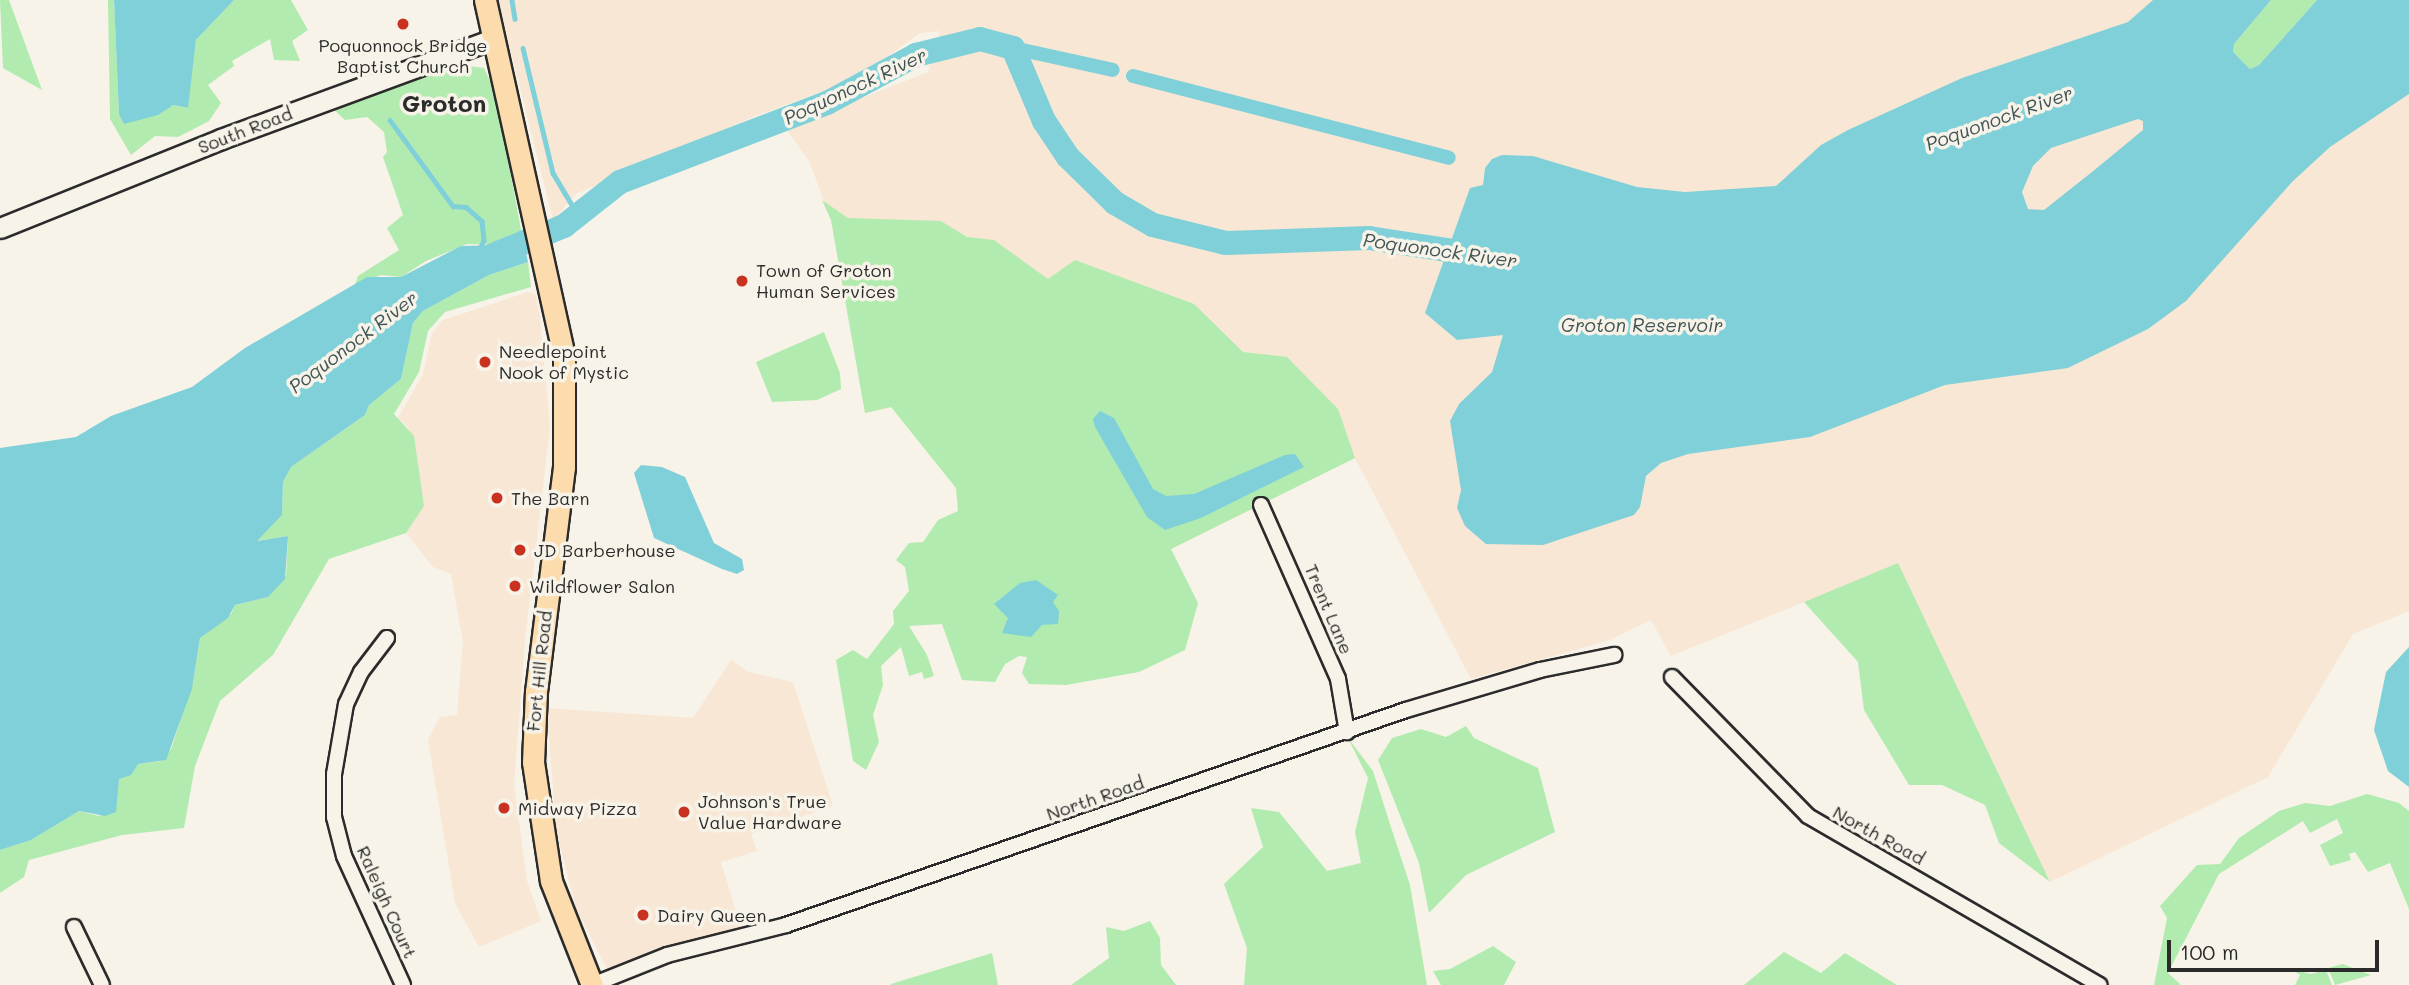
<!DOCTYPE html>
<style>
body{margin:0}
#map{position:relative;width:2409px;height:985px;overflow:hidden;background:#f7f3e8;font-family:Mali,sans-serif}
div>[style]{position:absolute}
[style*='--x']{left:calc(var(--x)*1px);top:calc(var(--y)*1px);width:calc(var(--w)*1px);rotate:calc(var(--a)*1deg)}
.built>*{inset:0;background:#f8e7d5}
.green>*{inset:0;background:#b2ebaf}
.water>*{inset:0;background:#80d0d9}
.stream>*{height:4.5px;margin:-2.25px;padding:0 2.25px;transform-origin:2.25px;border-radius:2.25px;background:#80d0d9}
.canal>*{height:14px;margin:-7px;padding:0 7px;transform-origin:7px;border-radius:7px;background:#80d0d9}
.river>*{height:24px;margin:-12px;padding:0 12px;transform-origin:12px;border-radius:12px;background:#80d0d9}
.roads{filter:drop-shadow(2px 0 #2b2b2b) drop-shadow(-2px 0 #2b2b2b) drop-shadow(0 2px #2b2b2b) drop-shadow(0 -2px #2b2b2b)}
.minor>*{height:14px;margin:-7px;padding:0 7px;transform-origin:7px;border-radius:7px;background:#f7f3e8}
.secondary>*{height:19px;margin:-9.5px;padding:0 9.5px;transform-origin:9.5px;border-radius:9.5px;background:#f7f3e8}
.primary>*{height:21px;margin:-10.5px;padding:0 10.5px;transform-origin:10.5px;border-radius:10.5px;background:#fcdcac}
.dots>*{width:19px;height:19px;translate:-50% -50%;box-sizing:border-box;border:4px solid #f7f3e8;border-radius:50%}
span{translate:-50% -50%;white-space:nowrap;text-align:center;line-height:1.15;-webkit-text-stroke:7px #f7f3e8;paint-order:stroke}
.poi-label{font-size:18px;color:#2b2b2b}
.left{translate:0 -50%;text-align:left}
.street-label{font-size:18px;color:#2b2b2b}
.water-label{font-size:19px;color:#405456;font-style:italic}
.district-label{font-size:24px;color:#2b2b2b;font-weight:700}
.scale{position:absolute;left:2167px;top:940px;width:212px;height:32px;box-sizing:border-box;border:4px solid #2b2b2b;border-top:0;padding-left:9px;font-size:21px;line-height:24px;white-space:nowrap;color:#2b2b2b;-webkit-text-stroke:5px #f7f3e8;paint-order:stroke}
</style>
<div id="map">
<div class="built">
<div style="clip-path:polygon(498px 0,2409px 0,2409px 611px,2353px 634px,2268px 777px,2050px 882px,1898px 564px,1671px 656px,1651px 620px,1610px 640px,1471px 679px,1355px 458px,1145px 562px,995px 385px,865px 413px,831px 220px,810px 163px,786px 128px,928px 72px,940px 31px,920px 33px,856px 79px,753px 117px,576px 194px,553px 220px)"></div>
<div style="clip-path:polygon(528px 292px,536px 295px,540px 316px,550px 427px,525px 641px,514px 785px,527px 881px,541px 921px,479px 947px,455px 903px,428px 740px,440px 717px,457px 715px,463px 642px,451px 574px,433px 567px,406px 533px,424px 505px,408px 427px,398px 418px,423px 374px,432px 333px,443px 320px)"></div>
<div style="clip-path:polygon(731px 660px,748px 672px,793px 682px,833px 806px,751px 834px,757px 851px,721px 862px,741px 928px,607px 969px,576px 908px,556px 830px,547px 708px,693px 718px)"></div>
</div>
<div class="green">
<div style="clip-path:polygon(0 0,9px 0,42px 90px,3px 68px)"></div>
<div style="clip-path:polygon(108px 0,114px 0,119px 114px,173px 105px,187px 108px,196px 40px,234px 0,291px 0,308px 30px,292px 41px,300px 61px,274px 60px,270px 39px,232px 61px,234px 66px,208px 85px,221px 103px,209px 121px,178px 137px,155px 136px,131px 155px,110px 119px)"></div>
<div style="clip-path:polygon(2271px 0,2317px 0,2259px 65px,2250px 69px,2233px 52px,2234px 44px)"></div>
<div style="clip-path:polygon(461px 65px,484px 68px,496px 94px,521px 230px,500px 245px,467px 244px,426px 261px,401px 277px,381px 275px,355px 285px,358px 276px,399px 250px,387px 228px,403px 215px,383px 157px,387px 152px,384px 132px,367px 117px,345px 120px,332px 108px)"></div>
<div style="clip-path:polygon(822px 200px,848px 218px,941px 221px,967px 237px,994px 240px,1048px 279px,1075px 260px,1194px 304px,1243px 352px,1287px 357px,1338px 409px,1355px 458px,1171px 549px,1198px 603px,1185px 650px,1139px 672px,1066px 685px,1029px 684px,1022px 673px,1027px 657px,1019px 656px,1005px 664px,995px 682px,962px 680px,942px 624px,909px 626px,927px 655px,934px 676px,924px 679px,922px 672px,909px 676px,901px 647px,881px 666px,883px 685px,873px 715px,879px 742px,866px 770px,853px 761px,836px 660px,853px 650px,867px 659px,894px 624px,893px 611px,909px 591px,905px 567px,896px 560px,909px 543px,923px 542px,938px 520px,958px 511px,956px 488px,891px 407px,865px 413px,831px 220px)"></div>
<div style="clip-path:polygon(528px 262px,531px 287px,445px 312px,428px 331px,419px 372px,394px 414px,414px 436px,424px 506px,406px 533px,329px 559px,273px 655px,220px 701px,195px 766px,184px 828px,122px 835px,29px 860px,24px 877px,0 893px,0 850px,31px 840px,79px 811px,99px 816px,116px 801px,119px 779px,138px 764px,161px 761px,171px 749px,193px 683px,200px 638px,231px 614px,235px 605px,268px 597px,286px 575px,288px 536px,256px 541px,282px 515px,283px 482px,291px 467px,365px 415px,369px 405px,401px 379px,413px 323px,423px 311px,489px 275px)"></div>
<div style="clip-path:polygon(824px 332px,840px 373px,841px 389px,817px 400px,772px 402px,756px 362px)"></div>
<div style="clip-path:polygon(1898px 563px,2050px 882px,1999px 843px,1985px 805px,1942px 785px,1909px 785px,1864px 710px,1858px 662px,1804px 602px)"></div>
<div style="clip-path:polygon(1466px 726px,1474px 738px,1538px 768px,1555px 832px,1466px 875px,1429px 913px,1419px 863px,1378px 760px,1392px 738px,1421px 729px,1446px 737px)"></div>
<div style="clip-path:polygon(1348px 738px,1373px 771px,1390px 824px,1410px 885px,1427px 985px,1244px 985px,1247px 948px,1224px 884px,1263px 847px,1251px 808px,1279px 812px,1327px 871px,1361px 863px,1355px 832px,1368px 778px)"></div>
<div style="clip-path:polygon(2367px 794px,2399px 803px,2409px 811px,2409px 909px,2390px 863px,2368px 872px,2355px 852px,2349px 854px,2351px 860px,2330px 866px,2320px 845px,2343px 833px,2337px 819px,2310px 833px,2303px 821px,2219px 874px,2168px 973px,2181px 985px,2154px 985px,2167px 918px,2160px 906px,2197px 865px,2220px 864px,2239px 838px,2279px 811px,2305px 803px,2330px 806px)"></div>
<div style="clip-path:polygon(1150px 921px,1160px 938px,1161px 965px,1176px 985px,1071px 985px,1109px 958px,1106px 927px,1124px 931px)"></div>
<div style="clip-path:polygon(1493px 946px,1516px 962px,1504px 985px,1441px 985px,1433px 971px,1450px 969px)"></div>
<div style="clip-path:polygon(1784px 952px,1821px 973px,1845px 953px,1897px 985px,1744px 985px)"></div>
<div style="clip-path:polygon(992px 953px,998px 985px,891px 985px,891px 984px)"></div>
<div style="clip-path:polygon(2343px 964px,2355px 969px,2371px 975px,2335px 985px,2328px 968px)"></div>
<div style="clip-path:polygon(2291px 969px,2311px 974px,2326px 970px,2332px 985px,2295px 985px,2300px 975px)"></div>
</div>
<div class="water">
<div style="clip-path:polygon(114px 0,234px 0,196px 40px,188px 108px,173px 105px,158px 115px,124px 124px,119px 114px)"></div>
<div style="clip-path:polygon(evenodd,2153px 0,2271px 0,2234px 44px,2233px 52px,2250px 69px,2259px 65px,2317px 0,2409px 0,2409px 94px,2330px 147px,2292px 182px,2186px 301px,2148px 329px,2068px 368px,1945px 385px,1810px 437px,1688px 454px,1661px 463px,1646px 476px,1640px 507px,1634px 515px,1543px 545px,1486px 544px,1465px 526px,1457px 508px,1461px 490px,1450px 421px,1459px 404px,1492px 372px,1503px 335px,1457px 340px,1425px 313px,1470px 188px,1483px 185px,1485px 168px,1492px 159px,1502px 155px,1533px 156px,1637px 187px,1685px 192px,1776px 186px,1821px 145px,1848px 130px,1962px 78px,2128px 22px,2153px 0,2138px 119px,2143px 121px,2143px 130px,2092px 172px,2044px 210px,2028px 209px,2022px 192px,2033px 166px,2051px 148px,2138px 119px)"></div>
<div style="clip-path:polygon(521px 230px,528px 262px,489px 275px,423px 311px,413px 323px,401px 379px,369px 405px,365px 415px,291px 467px,283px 482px,282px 515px,257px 541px,288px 536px,285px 579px,268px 597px,235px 605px,228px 618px,200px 638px,192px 689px,166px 760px,138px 764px,131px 775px,119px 779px,116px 812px,105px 816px,79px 811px,31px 840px,0 850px,0 448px,76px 437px,111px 416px,192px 387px,245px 348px,367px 277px,401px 277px,461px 246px,500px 245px)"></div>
<div style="clip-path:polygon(1100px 411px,1114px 418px,1153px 489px,1166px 496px,1194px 494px,1285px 455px,1295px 454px,1304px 467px,1201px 518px,1165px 530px,1147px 517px,1095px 427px,1093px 419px)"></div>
<div style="clip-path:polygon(641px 465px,662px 467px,685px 477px,714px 543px,742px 559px,744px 570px,737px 574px,722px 569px,654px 538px,634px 473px)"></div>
<div style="clip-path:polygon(1036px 580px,1058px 595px,1053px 602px,1059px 611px,1058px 624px,1042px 625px,1031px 637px,1002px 633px,1008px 618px,994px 604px,1020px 583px)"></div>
<div style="clip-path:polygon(2409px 647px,2409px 787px,2388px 771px,2374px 730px,2386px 672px)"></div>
</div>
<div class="stream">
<div style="--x:512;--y:0;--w:19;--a:81"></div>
<div style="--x:523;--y:48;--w:129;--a:76.5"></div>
<div style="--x:553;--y:173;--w:49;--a:59.2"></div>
<div style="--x:390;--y:120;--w:107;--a:53.8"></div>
<div style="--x:453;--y:206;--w:13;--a:4"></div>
<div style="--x:466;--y:207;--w:21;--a:41"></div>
<div style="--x:482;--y:221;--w:19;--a:84"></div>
<div style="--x:484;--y:240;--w:13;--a:113"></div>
</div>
<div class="canal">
<div style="--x:1013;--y:48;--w:102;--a:12.4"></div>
<div style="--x:1133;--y:76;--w:326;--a:14.5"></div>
</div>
<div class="river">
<div style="--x:493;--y:255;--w:77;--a:-22.2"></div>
<div style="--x:564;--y:226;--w:71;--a:-38.2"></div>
<div style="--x:620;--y:182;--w:222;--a:-20.9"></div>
<div style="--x:827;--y:103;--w:101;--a:-28.3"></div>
<div style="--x:916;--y:55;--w:66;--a:-14"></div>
<div style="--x:980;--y:39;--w:34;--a:15"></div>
<div style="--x:1013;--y:48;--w:79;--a:67"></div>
<div style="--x:1044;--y:121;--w:43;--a:56.3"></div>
<div style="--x:1068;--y:157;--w:66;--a:44.4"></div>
<div style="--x:1115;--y:203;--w:44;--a:30.1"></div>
<div style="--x:1153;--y:225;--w:75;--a:13.9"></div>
<div style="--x:1226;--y:243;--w:143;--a:-2"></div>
<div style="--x:1369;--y:238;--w:111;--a:8.8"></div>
</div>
<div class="roads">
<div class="minor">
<div style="--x:1261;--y:505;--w:190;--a:66.1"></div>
<div style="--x:1338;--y:679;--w:54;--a:80.4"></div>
<div style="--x:387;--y:638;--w:43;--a:127.4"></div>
<div style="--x:361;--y:672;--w:35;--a:115"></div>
<div style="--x:346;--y:704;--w:71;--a:99.7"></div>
<div style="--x:334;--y:774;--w:43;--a:90"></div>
<div style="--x:334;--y:817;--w:40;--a:75.6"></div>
<div style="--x:344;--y:856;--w:142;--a:65.4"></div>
<div style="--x:1672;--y:677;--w:194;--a:45.6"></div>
<div style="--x:1808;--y:816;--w:337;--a:30.1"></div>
<div style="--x:74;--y:927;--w:64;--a:64.2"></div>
<div style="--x:592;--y:985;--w:81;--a:-21.8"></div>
<div style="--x:667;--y:955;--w:123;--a:-14.1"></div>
<div style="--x:786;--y:925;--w:656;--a:-19.13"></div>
<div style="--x:1406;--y:710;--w:140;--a:-16.6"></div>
<div style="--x:1540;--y:670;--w:76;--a:-11.5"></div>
</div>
<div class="secondary">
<div style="--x:0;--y:228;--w:238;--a:-21.9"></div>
<div style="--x:221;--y:139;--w:290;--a:-20.2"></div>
</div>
<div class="primary">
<div style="--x:485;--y:0;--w:365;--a:77.5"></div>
<div style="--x:564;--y:356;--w:111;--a:90"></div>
<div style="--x:564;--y:467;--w:226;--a:97.1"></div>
<div style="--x:536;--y:691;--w:71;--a:92.4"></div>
<div style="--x:533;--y:762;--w:120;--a:81.4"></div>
<div style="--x:551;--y:881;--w:112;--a:68.5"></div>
</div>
</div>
<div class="dots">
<div style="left:403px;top:24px;background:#c8321e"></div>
<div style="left:742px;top:281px;background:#c8321e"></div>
<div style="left:485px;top:362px;background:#c8321e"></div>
<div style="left:497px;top:498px;background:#c8321e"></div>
<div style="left:520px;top:550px;background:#c8321e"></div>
<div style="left:515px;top:586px;background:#c8321e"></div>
<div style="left:504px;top:808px;background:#c8321e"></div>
<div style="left:684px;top:812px;background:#c8321e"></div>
<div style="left:643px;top:915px;background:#c8321e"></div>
</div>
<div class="poi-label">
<span style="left:403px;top:56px">Poquonnock Bridge<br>Baptist Church</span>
<span class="left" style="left:756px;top:281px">Town of Groton<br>Human Services</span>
<span class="left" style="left:499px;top:362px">Needlepoint<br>Nook of Mystic</span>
<span class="left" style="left:511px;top:498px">The Barn</span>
<span class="left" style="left:534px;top:550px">JD Barberhouse</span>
<span class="left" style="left:529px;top:586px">Wildflower Salon</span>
<span class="left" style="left:698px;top:812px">Johnson's True<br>Value Hardware</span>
<span class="left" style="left:518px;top:808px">Midway Pizza</span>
<span class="left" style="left:657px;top:915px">Dairy Queen</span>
</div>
<div class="street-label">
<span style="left:245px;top:130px;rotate:-21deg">South Road</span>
<span style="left:1329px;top:609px;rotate:67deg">Trent Lane</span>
<span style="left:539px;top:671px;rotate:-84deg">Fort Hill Road</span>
<span style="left:1095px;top:798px;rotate:-19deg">North Road</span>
<span style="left:1879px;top:835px;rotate:29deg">North Road</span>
<span style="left:387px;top:902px;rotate:66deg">Raleigh Court</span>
</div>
<div class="water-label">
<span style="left:855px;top:86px;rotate:-25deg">Poquonock River</span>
<span style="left:1999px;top:118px;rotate:-20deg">Poquonock River</span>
<span style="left:1440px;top:250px;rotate:8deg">Poquonock River</span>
<span style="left:1642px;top:325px">Groton Reservoir</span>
<span style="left:353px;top:342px;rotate:-37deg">Poquonock River</span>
</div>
<div class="district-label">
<span style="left:444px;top:103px">Groton</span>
</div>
<div class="scale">100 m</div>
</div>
